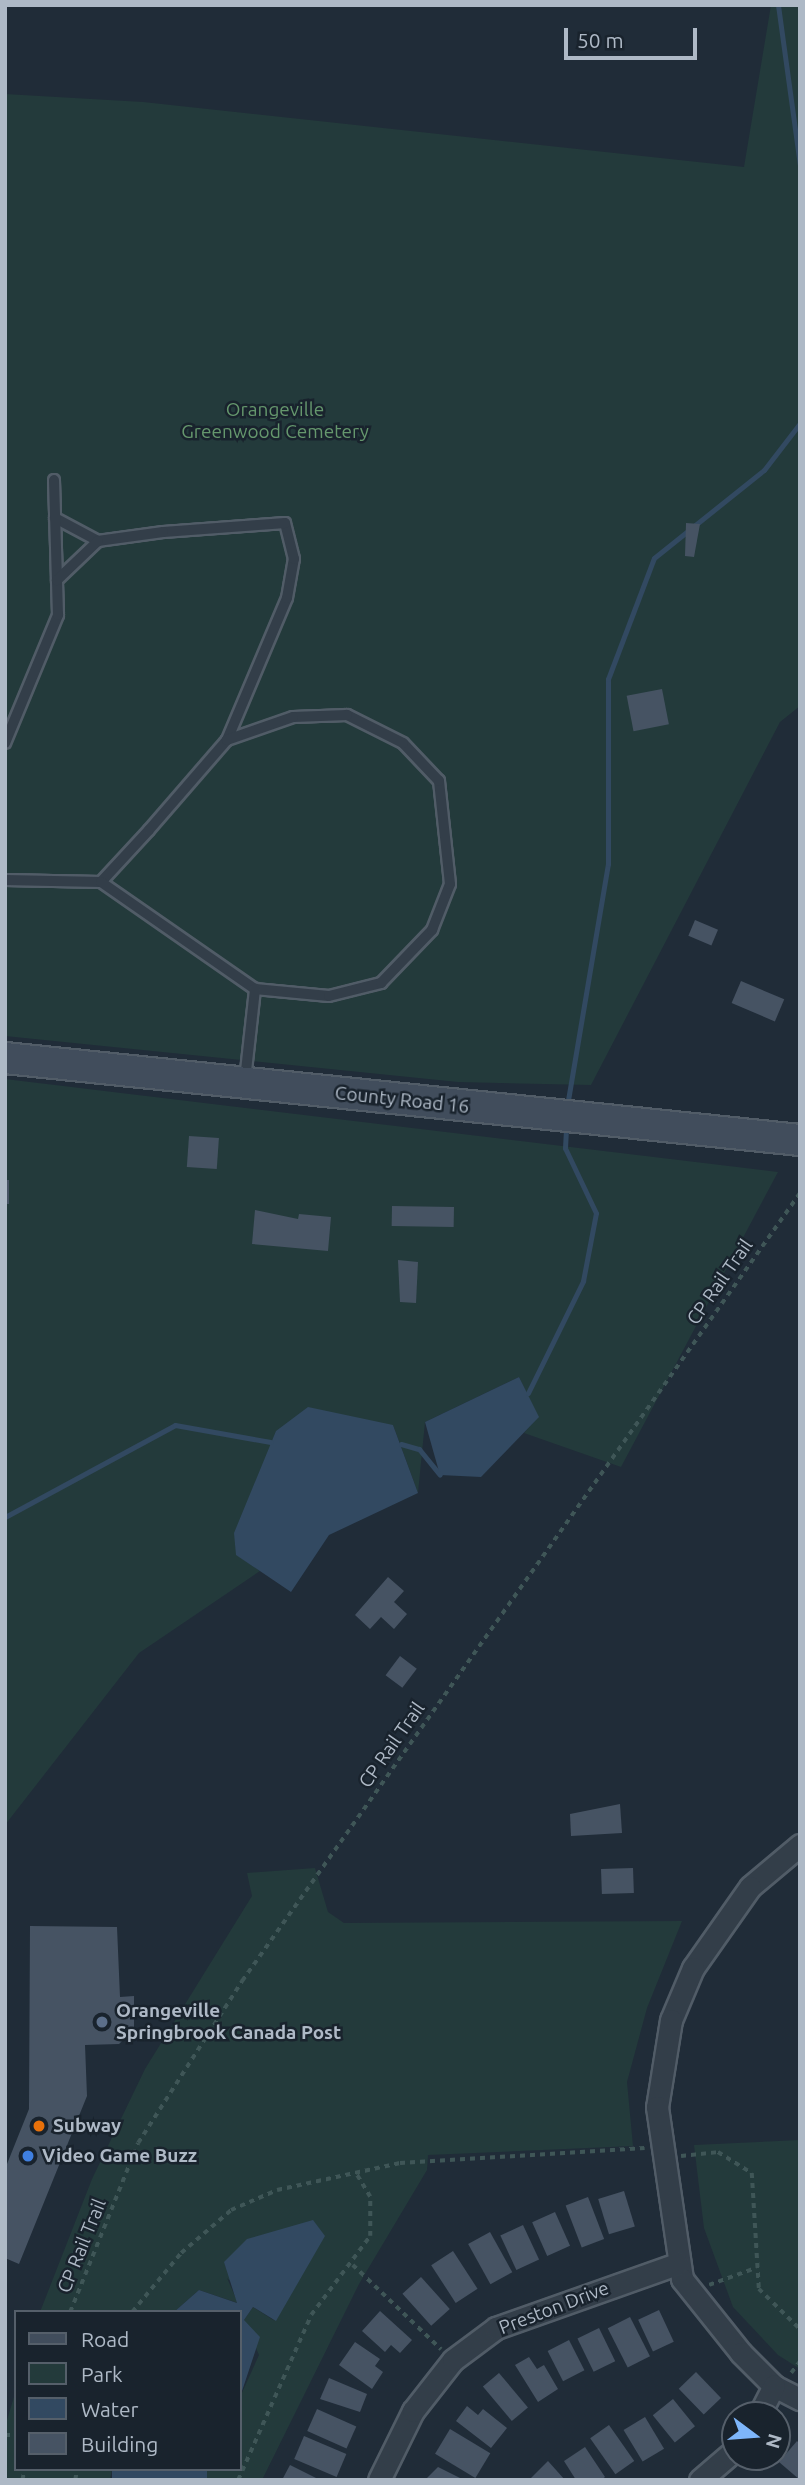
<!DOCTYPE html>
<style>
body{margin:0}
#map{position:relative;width:805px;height:2485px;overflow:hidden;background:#202c38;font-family:Ubuntu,sans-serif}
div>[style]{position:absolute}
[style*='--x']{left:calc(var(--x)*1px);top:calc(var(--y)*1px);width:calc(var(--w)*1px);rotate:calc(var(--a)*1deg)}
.green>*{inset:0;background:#233a3b}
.water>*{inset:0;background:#324961;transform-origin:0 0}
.stream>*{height:5px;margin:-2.5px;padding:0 2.5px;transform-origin:2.5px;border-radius:2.5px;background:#324961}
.building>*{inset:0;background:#465363;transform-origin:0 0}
.path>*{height:3.5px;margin-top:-1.75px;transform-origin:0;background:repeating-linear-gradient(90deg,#3f5657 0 5px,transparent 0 10px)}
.roads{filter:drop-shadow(2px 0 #515c67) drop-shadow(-2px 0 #515c67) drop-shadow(0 2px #515c67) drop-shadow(0 -2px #515c67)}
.service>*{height:10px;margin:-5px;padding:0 5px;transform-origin:5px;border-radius:5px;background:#333e49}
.minor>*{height:21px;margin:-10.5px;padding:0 10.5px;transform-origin:10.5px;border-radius:10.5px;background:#333e49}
.secondary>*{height:30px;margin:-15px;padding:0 15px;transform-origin:15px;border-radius:15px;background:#414d5c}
.dots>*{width:19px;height:19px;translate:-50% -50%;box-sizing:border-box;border:4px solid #19232d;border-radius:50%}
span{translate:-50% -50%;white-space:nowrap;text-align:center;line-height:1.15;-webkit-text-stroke:5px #19232d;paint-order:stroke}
.park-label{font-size:19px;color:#65976d}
.street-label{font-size:19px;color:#aeb9c6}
.poi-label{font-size:19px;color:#aeb9c6;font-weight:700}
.left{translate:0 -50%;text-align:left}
.frame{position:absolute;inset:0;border:7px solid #aeb9c6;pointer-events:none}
.legend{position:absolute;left:14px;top:2310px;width:228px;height:161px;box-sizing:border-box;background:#19232d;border:2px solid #555f6a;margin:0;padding:9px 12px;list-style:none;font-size:21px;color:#aeb9c6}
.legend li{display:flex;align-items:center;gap:14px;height:35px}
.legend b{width:35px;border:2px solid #555f6a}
.north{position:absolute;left:721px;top:2401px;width:70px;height:70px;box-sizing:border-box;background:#19232d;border:2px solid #555f6a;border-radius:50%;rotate:106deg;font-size:19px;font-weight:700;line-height:28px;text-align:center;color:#aeb9c6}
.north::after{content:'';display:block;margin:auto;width:24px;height:32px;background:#7eb6fb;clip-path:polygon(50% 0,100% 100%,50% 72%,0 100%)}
.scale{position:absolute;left:564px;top:28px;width:133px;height:32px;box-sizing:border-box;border:4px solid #aeb9c6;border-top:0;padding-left:9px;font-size:21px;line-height:24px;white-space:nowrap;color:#aeb9c6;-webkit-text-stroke:5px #19232d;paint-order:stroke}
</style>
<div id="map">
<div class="green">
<div style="clip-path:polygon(771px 5px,800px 5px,800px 706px,780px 722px,591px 1085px,458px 1082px,5px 1036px,5px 94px,143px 102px,744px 167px)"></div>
<div style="clip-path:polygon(5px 1079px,778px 1172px,621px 1467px,524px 1433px,538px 1417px,519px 1377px,425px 1422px,418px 1493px,393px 1425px,237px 1555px,260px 1571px,139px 1653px,5px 1825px)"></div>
<div style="clip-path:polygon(315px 1868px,328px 1912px,344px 1923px,682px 1921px,647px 2008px,627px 2082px,633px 2146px,428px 2155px,427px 2170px,359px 2284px,262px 2480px,203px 2480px,207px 2469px,240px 2469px,240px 2397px,259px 2355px,244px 2320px,253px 2307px,275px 2321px,227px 2278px,238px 2303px,199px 2290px,174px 2312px,40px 2312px,92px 2179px,145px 2069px,252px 1896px,247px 1873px)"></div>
<div style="clip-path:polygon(800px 2140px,800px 2369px,778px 2355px,733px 2307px,704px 2228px,694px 2145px)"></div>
<div style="clip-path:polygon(16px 2390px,16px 2469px,112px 2469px,110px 2480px,5px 2480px,5px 2427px)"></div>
</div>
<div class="water">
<div style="clip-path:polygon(519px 1377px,539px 1417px,481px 1477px,440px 1475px,425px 1422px)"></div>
<div style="clip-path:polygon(308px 1407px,393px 1425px,418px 1493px,329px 1535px,291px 1592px,236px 1555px,234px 1533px,276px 1431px)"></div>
<div style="clip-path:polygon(313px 2220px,325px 2236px,276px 2321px,253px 2307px,244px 2320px,260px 2337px,240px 2397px,240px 2312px,174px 2312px,199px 2290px,237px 2303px,224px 2262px,247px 2239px)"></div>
<div style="left:112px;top:2469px;width:95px;height:11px"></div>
</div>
<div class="stream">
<div style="--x:778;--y:5;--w:162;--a:82.2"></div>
<div style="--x:567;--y:1106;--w:245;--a:-80.4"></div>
<div style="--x:608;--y:864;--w:185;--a:-90"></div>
<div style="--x:608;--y:679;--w:129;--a:-69.2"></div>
<div style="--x:654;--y:558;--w:141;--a:-38.7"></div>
<div style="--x:764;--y:470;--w:59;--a:-52.5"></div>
<div style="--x:528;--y:1393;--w:125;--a:-63.8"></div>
<div style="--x:583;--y:1281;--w:69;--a:-79.2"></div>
<div style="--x:596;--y:1213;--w:72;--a:-115.5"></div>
<div style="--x:565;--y:1148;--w:22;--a:-87"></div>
<div style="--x:401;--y:1444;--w:19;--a:16"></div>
<div style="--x:419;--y:1449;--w:33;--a:51"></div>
<div style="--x:5;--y:1517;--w:193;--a:-28.4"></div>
<div style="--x:175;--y:1425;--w:97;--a:10.1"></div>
</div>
<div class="building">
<div style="clip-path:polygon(686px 523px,700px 524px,694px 557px,685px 556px)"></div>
<div style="left:662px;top:689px;width:36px;height:36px;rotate:79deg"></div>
<div style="left:695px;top:920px;width:25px;height:17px;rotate:23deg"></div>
<div style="left:741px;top:981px;width:47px;height:24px;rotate:23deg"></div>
<div style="left:189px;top:1136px;width:30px;height:31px;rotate:4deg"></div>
<div style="left:5px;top:1180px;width:4px;height:24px"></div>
<div style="left:392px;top:1206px;width:62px;height:20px;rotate:1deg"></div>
<div style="clip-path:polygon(255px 1210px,298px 1219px,299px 1214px,331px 1217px,328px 1251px,252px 1244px)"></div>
<div style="clip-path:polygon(398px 1260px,418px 1262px,416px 1303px,400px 1302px)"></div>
<div style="clip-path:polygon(388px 1577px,404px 1591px,394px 1602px,407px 1614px,394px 1629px,381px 1617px,370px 1629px,355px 1615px)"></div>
<div style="left:400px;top:1656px;width:21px;height:24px;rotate:37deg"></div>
<div style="clip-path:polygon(620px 1804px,622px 1833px,571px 1836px,570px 1814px)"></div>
<div style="left:633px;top:1868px;width:25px;height:32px;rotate:88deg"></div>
<div style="clip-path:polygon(30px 1926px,117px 1927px,120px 1997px,134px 1996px,134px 2029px,119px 2044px,85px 2045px,87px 2096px,19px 2264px,5px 2258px,5px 2169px,29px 2109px)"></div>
<div style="left:624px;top:2191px;width:37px;height:27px;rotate:73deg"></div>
<div style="left:588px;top:2197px;width:45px;height:24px;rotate:69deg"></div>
<div style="left:555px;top:2212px;width:37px;height:25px;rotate:66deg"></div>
<div style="left:523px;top:2225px;width:38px;height:25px;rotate:65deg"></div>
<div style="left:490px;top:2232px;width:46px;height:25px;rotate:61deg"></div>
<div style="left:453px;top:2251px;width:45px;height:26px;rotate:57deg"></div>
<div style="left:421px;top:2277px;width:43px;height:25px;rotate:48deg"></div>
<div style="left:659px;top:2310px;width:35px;height:23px;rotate:65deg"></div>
<div style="clip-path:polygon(380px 2311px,412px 2340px,400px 2353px,391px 2345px,385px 2352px,362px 2331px)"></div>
<div style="left:630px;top:2317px;width:44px;height:25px;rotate:63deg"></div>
<div style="left:599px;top:2328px;width:37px;height:24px;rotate:64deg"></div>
<div style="left:569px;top:2340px;width:34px;height:24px;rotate:63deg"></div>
<div style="clip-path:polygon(355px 2342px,380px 2359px,375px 2366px,383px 2372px,372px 2389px,339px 2365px)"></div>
<div style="clip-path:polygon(529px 2357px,537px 2369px,544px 2365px,558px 2389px,538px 2402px,515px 2365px)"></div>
<div style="left:696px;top:2372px;width:36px;height:24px;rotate:46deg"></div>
<div style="left:499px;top:2373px;width:45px;height:21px;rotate:50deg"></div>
<div style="clip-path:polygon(329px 2378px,367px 2394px,360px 2412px,320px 2399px)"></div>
<div style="left:673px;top:2399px;width:35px;height:26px;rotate:51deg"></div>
<div style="clip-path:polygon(467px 2406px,478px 2415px,483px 2409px,507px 2428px,491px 2448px,456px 2421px)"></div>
<div style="left:317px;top:2409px;width:43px;height:24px;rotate:24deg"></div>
<div style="left:645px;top:2417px;width:37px;height:25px;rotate:59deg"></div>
<div style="left:609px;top:2425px;width:44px;height:23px;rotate:55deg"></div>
<div style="left:450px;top:2429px;width:47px;height:29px;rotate:31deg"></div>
<div style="left:304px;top:2436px;width:46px;height:25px;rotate:23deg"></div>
<div style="clip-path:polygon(797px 2441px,800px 2444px,800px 2480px,779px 2462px)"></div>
<div style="clip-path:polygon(585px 2447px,605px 2477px,601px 2480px,576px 2480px,564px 2461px)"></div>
<div style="clip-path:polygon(548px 2461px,565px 2480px,529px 2480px)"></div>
<div style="clip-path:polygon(290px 2465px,320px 2480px,282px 2480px)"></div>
<div style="clip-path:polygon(438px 2467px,464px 2480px,425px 2480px)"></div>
</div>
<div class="path">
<div style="--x:681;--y:2156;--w:37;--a:-6"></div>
<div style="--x:718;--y:2152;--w:40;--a:32"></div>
<div style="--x:752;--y:2173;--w:116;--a:86.5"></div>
<div style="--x:759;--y:2289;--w:57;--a:44.3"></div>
<div style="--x:353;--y:2265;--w:122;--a:43.7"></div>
<div style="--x:709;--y:2285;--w:50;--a:-19.9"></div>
<div style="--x:70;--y:2312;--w:182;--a:-68.1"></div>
<div style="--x:138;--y:2143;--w:193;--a:-57.3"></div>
<div style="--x:242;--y:1981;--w:966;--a:-54.7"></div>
<div style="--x:132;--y:2312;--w:77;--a:-50.3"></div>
<div style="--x:181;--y:2253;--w:66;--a:-40.7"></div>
<div style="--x:231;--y:2210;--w:50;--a:-23.5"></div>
<div style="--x:277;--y:2190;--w:126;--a:-12.4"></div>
<div style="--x:400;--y:2163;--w:245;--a:-3.5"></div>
<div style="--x:791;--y:2373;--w:15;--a:-53"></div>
<div style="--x:5;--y:2435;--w:11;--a:0"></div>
<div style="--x:22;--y:2480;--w:11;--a:-75"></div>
<div style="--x:75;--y:2480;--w:11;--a:-80"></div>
<div style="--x:238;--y:2480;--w:180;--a:-66.1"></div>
<div style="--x:311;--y:2315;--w:99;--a:-53.2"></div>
<div style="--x:370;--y:2236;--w:39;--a:-90"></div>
<div style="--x:370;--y:2197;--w:27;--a:-121"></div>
</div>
<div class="roads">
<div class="service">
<div style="--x:55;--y:518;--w:49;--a:28.1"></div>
<div style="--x:5;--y:743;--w:139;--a:-67.5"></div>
<div style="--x:58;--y:615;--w:135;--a:-91.7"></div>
<div style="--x:5;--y:880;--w:96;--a:1.2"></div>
<div style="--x:101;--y:882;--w:71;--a:-47.3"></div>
<div style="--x:149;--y:830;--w:119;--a:-49.1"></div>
<div style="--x:227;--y:740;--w:154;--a:-67.1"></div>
<div style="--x:287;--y:598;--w:40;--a:-80"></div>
<div style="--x:294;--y:559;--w:37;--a:-104"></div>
<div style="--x:285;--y:523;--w:122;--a:175.8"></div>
<div style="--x:163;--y:532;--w:66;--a:172.1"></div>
<div style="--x:98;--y:541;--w:57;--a:136.4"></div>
<div style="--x:101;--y:882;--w:188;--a:34.8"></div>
<div style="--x:255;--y:989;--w:74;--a:5.4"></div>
<div style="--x:329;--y:996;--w:54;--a:-14"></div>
<div style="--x:381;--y:983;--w:74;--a:-46.1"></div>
<div style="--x:432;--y:930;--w:49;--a:-68.6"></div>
<div style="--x:450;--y:884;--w:104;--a:-96.1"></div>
<div style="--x:439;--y:781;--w:52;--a:-133.5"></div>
<div style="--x:403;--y:743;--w:63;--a:-153.4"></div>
<div style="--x:347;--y:715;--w:54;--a:177.9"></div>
<div style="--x:293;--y:717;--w:70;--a:160.8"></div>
<div style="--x:245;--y:1080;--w:92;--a:-83.7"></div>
</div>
<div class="minor">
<div style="--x:800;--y:1845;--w:65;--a:140"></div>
<div style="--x:750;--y:1887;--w:99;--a:125.1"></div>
<div style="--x:693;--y:1968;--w:56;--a:112.9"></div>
<div style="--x:671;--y:2020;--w:88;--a:99.1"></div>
<div style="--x:657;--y:2107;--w:174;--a:81.7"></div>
<div style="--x:682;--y:2279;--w:95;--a:51.4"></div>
<div style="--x:741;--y:2353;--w:47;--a:45"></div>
<div style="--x:774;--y:2386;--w:29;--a:27"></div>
<div style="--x:759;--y:2415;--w:33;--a:-63"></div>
<div style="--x:379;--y:2480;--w:77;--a:-63.8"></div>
<div style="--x:413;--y:2411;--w:65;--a:-51.9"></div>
<div style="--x:453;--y:2360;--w:54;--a:-36.7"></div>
<div style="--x:496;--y:2328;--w:192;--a:-19.5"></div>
<div style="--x:700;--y:2480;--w:46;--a:-40.6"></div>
</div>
<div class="secondary">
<div style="--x:5;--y:1058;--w:799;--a:5.89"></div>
</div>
</div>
<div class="dots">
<div style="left:102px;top:2022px;background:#5c6f8a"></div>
<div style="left:39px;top:2126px;background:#e8710a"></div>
<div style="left:28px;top:2156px;background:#3f7fe0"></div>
</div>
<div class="park-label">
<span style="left:275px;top:421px">Orangeville<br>Greenwood Cemetery</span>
</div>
<div class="street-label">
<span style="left:402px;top:1100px;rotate:6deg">County Road 16</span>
<span style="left:720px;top:1282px;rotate:-55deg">CP Rail Trail</span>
<span style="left:392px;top:1745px;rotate:-55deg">CP Rail Trail</span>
<span style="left:82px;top:2246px;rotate:-68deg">CP Rail Trail</span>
<span style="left:554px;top:2308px;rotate:-21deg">Preston Drive</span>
</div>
<div class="poi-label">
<span class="left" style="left:116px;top:2022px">Orangeville<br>Springbrook Canada Post</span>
<span class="left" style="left:53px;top:2126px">Subway</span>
<span class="left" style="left:42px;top:2156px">Video Game Buzz</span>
</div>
<div class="frame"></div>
<ul class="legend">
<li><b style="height:9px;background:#414d5c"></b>Road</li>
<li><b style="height:19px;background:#233a3b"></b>Park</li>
<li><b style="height:19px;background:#324961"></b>Water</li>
<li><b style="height:19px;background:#465363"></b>Building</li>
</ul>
<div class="north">N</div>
<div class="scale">50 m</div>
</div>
